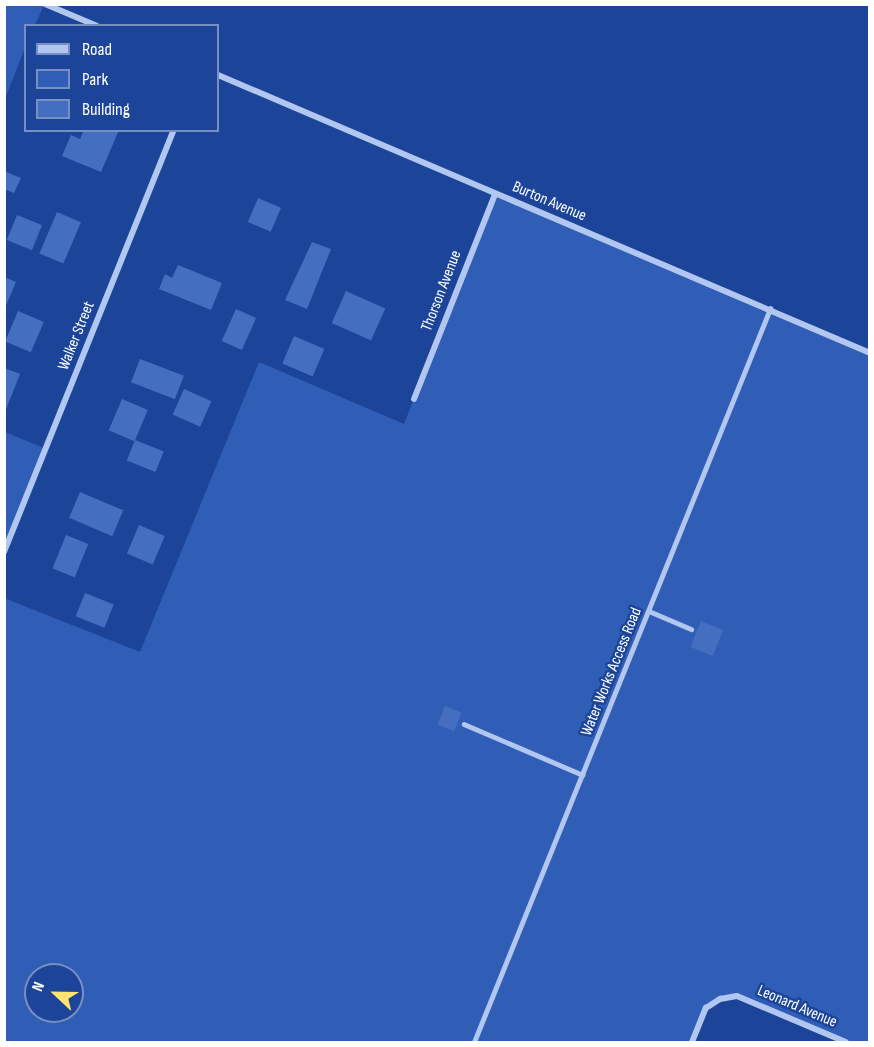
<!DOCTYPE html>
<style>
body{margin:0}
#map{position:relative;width:874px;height:1047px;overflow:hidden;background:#1c4599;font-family:"Sofia Sans Condensed",sans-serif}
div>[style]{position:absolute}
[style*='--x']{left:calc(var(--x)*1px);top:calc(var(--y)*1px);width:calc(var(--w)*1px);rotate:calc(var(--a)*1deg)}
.green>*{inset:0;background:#305eb6}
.building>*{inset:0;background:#446ebf;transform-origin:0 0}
.lane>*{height:4.5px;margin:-2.25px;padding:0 2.25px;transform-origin:2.25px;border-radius:2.25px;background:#b1c7f0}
.street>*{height:6px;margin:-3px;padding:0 3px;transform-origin:3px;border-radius:3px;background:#b1c7f0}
span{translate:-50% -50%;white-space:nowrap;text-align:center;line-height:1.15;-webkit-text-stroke:5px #1c4599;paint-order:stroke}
.street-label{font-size:16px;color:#fff}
.frame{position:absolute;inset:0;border:6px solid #fff;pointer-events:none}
.legend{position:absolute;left:24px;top:24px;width:195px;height:108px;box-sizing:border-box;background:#1c4599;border:2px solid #778fc2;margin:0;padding:8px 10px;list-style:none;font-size:18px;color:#fff}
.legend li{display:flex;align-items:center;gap:12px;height:30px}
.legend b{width:30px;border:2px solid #778fc2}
.north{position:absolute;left:24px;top:963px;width:60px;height:60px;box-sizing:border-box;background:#1c4599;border:2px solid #778fc2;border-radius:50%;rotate:292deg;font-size:16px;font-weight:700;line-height:24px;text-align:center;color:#fff}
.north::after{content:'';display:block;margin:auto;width:21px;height:27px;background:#ffe570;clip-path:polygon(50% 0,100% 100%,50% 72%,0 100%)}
</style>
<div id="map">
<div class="green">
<div style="clip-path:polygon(5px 5px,44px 5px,35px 25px,26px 26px,25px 48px,5px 99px)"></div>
<div style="clip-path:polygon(evenodd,495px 194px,869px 353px,869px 1042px,846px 1042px,737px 996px,720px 999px,706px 1008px,692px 1042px,5px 1042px,4px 598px,140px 652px,259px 362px,404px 424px,495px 194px,36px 975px,72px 975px,72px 1011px,36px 1011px,36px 975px)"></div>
<div style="clip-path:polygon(5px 432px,46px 449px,5px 552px)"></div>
</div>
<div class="building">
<div style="clip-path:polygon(84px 130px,119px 130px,101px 172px,62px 156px,71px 135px,80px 139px)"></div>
<div style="clip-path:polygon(4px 171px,21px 178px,14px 193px,4px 189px)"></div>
<div style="left:258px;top:198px;width:25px;height:26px;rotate:23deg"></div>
<div style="left:57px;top:212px;width:26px;height:45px;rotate:23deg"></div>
<div style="left:17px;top:215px;width:27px;height:27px;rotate:22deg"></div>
<div style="clip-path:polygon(312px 242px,331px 249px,307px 309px,285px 300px)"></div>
<div style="clip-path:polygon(178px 265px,222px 283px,211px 310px,159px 289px,165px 274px,172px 278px)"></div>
<div style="clip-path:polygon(4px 277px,16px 282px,5px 308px,4px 308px)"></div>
<div style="left:346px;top:291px;width:43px;height:35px;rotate:24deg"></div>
<div style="left:236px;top:309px;width:22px;height:35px;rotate:24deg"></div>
<div style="left:18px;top:311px;width:28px;height:33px;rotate:23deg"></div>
<div style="left:294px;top:336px;width:33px;height:30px;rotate:23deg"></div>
<div style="left:140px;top:359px;width:47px;height:25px;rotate:21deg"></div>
<div style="clip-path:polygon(4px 368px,20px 374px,5px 412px,4px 412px)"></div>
<div style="left:184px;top:389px;width:30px;height:28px;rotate:24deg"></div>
<div style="left:122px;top:399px;width:28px;height:34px;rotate:23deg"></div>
<div style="left:135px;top:440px;width:31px;height:22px;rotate:22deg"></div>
<div style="left:80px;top:492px;width:47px;height:28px;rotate:23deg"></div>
<div style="left:139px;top:525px;width:28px;height:31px;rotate:23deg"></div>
<div style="left:66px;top:535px;width:24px;height:36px;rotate:22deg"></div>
<div style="left:85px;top:593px;width:31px;height:25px;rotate:22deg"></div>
<div style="left:701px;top:621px;width:24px;height:28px;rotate:22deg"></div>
<div style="left:445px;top:706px;width:18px;height:20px;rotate:22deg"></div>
</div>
<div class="lane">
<div style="--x:649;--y:611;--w:46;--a:23.2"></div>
<div style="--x:464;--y:724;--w:129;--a:23.2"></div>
<div style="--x:474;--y:1042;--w:791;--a:-68.01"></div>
</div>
<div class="street">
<div style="--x:45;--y:4;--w:56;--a:22.9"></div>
<div style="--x:218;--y:75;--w:709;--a:23.09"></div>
<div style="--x:414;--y:399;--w:220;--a:-68.4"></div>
<div style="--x:4;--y:552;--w:455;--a:-68.1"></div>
<div style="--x:692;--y:1042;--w:37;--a:-68"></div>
<div style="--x:706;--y:1008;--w:17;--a:-33"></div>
<div style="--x:720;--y:999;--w:17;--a:-10"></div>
<div style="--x:737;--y:996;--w:118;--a:22.9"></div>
</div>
<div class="street-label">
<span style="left:549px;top:202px;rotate:23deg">Burton Avenue</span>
<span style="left:442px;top:291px;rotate:-69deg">Thorson Avenue</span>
<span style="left:77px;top:336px;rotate:-68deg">Walker Street</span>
<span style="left:612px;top:672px;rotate:-68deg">Water Works Access Road</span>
<span style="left:797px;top:1007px;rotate:23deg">Leonard Avenue</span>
</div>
<div class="frame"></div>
<ul class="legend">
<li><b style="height:8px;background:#b1c7f0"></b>Road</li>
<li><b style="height:16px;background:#305eb6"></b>Park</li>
<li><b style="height:16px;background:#446ebf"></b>Building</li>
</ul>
<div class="north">N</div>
</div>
